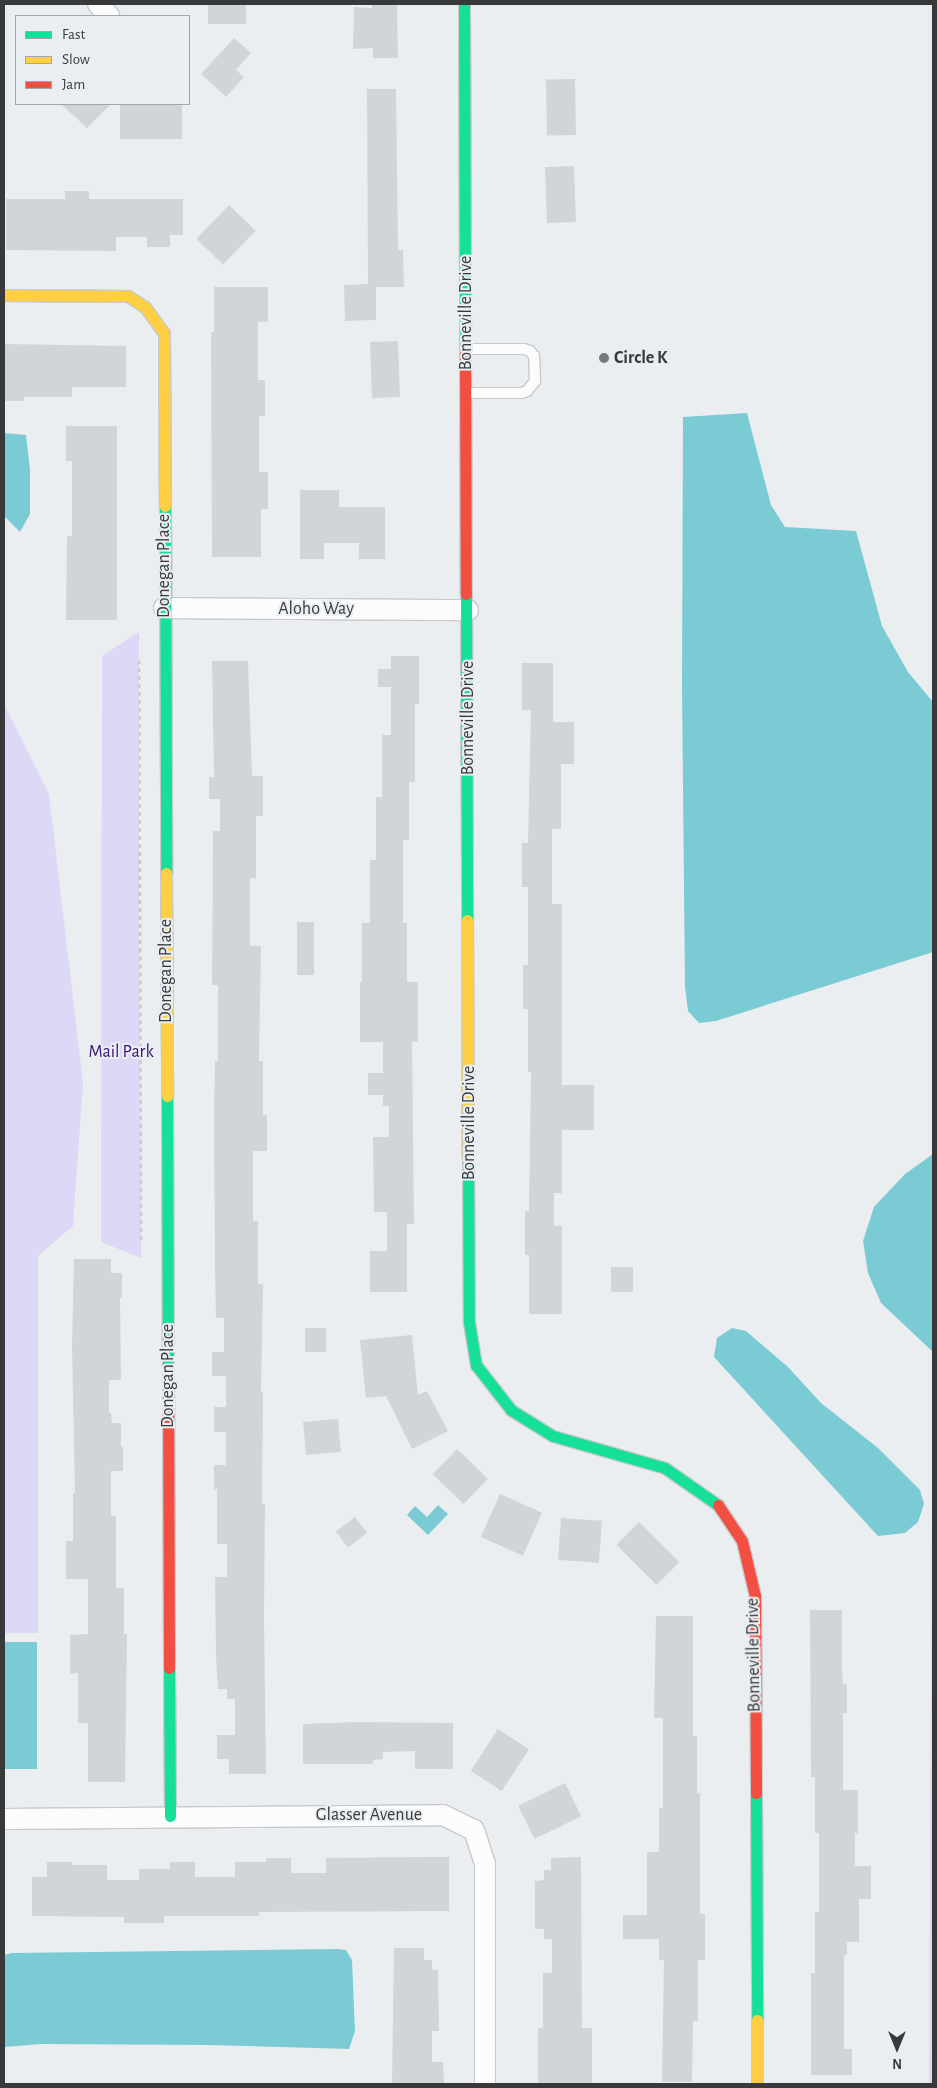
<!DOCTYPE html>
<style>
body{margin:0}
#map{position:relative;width:937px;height:2088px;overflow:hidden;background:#ebeef1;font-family:"Alegreya Sans",sans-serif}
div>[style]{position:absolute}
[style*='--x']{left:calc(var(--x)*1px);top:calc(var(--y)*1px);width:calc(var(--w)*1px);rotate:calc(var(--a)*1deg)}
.green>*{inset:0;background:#dcd8f5}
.water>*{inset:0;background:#7acbd4;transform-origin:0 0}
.building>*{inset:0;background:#d2d5d7;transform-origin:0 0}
.path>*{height:3px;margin-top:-1.5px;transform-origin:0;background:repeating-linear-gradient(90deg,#cbcccd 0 4px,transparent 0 8px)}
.roads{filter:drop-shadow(1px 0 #c7c9cc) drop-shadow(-1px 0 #c7c9cc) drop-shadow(0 1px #c7c9cc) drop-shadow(0 -1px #c7c9cc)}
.lane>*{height:10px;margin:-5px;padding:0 5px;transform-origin:5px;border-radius:5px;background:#fcfcfd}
.street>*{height:20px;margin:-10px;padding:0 10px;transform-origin:10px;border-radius:10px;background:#fcfcfd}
.fast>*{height:11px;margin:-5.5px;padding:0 5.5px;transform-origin:5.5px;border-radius:5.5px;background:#16e098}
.slow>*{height:11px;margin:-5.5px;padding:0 5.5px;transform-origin:5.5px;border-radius:5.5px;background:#ffcf43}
.jam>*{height:11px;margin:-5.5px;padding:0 5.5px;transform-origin:5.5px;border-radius:5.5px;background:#f24e42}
.dots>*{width:14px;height:14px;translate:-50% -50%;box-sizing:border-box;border:2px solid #e9eef3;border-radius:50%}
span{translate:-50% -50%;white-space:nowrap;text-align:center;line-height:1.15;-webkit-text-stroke:4px #e9eef3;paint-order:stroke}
.street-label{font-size:18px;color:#37393b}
.poi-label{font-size:18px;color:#37393b;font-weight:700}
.left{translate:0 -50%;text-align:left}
.park-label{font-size:18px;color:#3c1179}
.frame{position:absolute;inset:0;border:5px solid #37393b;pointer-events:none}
.legend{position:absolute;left:15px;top:15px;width:175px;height:90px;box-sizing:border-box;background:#e9eef3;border:1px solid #a2a6a9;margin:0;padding:6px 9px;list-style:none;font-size:15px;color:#37393b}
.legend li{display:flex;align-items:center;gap:10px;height:25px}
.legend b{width:25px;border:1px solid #a2a6a9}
.north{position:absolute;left:872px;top:2023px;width:50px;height:50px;-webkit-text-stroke:4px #e9eef3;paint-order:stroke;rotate:180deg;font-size:14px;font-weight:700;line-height:20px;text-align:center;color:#37393b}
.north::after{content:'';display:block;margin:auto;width:18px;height:22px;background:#37393b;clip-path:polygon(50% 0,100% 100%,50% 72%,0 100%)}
</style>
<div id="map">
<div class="green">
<div style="clip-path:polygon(139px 632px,139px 863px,141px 1258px,101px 1242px,102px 656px)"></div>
<div style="clip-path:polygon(4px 704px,49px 794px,83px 1083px,73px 1226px,38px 1256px,38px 1633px,4px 1633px)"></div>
<div style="clip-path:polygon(932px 1476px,933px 2084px,929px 2084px)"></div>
</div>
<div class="water">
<div style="clip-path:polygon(747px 413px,771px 505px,785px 527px,856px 531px,882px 626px,908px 672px,933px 702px,933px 952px,716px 1021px,699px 1023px,688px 1011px,685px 987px,682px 686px,683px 417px)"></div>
<div style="clip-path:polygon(4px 433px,26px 435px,30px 470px,30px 514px,20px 532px,4px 516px)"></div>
<div style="clip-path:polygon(933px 1154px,933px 1352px,881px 1303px,868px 1273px,863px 1241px,874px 1207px,905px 1174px)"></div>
<div style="clip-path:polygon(732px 1328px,746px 1331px,788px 1367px,821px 1403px,878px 1448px,920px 1490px,924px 1504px,918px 1522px,905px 1533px,878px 1536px,714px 1357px,717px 1338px)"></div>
<div style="clip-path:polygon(438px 1505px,448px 1514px,428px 1535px,407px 1515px,415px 1506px,427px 1517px)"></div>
<div style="left:37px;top:1642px;width:127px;height:33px;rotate:90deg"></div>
<div style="clip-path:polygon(337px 1949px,346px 1950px,352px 1960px,355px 2031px,349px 2049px,209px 2045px,41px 2044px,4px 2047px,4px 1955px,12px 1953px)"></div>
</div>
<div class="building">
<div style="left:208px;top:4px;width:38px;height:20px"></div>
<div style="clip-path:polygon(372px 4px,397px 4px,398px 58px,373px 58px,373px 48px,353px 49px,354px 7px,372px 8px)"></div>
<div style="clip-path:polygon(234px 38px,251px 53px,236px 70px,244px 77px,226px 97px,201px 74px)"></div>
<div style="left:575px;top:79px;width:56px;height:29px;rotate:89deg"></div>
<div style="clip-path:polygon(367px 89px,396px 89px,398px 250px,403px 250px,404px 287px,376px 287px,376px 320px,345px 321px,344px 285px,368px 284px)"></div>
<div style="clip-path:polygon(61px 104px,111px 104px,87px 128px)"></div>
<div style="left:120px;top:104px;width:62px;height:35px"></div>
<div style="left:574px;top:166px;width:56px;height:29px;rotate:88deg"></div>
<div style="clip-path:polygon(65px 191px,89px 191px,89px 199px,183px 199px,183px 235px,170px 235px,170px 247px,147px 247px,147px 237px,116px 237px,116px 251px,6px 250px,6px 199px,65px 199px)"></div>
<div style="left:229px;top:205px;width:37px;height:47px;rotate:44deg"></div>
<div style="clip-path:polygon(214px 287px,268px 287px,268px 322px,258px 322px,258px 380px,265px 380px,265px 416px,259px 416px,259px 472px,268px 472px,268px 509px,261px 509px,261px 557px,212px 557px,211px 332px,214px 332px)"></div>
<div style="left:398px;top:341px;width:56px;height:28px;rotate:88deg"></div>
<div style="clip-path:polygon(4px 344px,126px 346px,126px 387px,72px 387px,72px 397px,24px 397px,24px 401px,4px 401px)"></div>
<div style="clip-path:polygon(66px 426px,117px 426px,117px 620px,66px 620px,67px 536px,72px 536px,72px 461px,66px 461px)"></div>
<div style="clip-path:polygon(300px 490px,339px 490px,339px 507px,385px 507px,385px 559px,359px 559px,359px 543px,324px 543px,324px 559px,300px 559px)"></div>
<div style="clip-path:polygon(391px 656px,419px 656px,419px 704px,415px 704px,415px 782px,409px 782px,409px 840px,403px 840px,403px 923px,407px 923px,407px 982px,418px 982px,418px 1042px,412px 1042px,414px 1224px,407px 1224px,407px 1292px,370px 1292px,370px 1251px,387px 1251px,387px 1212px,374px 1212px,373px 1137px,389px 1137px,389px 1106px,383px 1106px,383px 1095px,368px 1095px,368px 1073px,383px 1073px,383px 1042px,360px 1042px,360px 982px,362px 982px,362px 923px,370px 923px,370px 860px,376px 860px,376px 797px,382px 797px,382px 735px,391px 735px,391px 687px,378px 687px,378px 669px,391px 669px)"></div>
<div style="clip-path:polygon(212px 661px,248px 661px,252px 776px,263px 776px,263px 816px,256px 816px,256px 878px,250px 878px,250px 946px,261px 946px,259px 1061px,263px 1061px,263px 1115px,267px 1115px,267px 1151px,253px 1151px,253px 1221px,258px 1221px,258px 1284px,263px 1284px,261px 1392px,263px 1392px,262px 1504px,265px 1504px,264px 1617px,266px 1774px,229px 1774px,229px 1759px,217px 1759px,217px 1735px,235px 1735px,235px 1699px,227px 1699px,227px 1689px,218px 1689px,216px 1656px,215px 1577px,227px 1577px,227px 1544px,217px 1544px,217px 1489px,214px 1489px,214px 1465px,226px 1465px,226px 1432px,214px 1432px,214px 1407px,226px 1407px,226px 1376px,212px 1376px,212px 1352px,224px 1352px,224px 1318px,216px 1318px,215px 1269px,214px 1115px,215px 1061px,218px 1061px,218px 985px,212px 985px,213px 831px,220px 831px,220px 799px,209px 799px,209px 777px,214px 777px)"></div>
<div style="clip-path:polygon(522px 663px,553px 663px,553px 722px,574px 722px,574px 764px,561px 764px,561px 829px,552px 829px,552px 904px,562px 904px,562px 1085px,594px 1085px,594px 1130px,562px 1130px,562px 1193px,554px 1193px,554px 1226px,562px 1226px,562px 1314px,529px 1314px,529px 1255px,525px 1255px,525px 1211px,529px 1211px,531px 1072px,528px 1072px,528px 1009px,523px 1009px,523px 965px,528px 965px,528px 887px,522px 887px,522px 843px,528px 843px,531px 710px,522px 710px)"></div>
<div style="left:297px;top:922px;width:17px;height:53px"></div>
<div style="clip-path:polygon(74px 1259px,111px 1259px,111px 1273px,122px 1273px,122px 1298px,120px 1298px,121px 1380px,109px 1380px,109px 1413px,111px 1413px,112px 1423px,121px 1423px,121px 1447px,123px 1447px,123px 1471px,111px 1471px,111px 1516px,116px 1516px,116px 1588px,124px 1588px,124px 1634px,127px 1634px,125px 1782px,88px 1782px,88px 1723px,78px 1723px,78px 1673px,70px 1674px,70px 1635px,88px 1634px,88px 1579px,66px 1579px,66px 1541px,73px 1541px,73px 1493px,75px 1493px,72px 1346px)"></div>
<div style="left:611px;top:1267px;width:22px;height:25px"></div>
<div style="left:305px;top:1328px;width:21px;height:24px"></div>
<div style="clip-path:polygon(412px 1335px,418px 1395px,427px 1391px,448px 1431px,412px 1449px,386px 1396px,366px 1398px,360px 1340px)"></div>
<div style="left:338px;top:1419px;width:33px;height:35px;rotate:85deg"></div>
<div style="left:457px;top:1449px;width:43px;height:35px;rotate:44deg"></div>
<div style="left:500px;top:1494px;width:46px;height:47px;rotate:24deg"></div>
<div style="left:355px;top:1517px;width:20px;height:24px;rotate:53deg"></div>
<div style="left:561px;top:1518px;width:41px;height:42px;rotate:4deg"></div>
<div style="left:639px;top:1522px;width:57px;height:32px;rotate:45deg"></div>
<div style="clip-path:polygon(810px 1610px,842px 1610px,842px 1670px,843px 1684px,847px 1684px,847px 1713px,843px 1713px,843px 1790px,858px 1790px,858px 1833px,855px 1833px,855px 1866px,871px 1866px,871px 1899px,859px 1899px,859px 1942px,847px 1942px,847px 1955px,844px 1955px,844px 2049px,852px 2049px,852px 2075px,811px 2075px,811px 1973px,815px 1973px,815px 1912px,819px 1912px,819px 1833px,815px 1833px,815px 1777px,811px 1777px)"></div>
<div style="clip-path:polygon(656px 1616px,693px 1616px,693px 1736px,697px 1736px,697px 1793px,700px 1793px,700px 1914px,705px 1914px,705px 1960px,698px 1960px,698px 2021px,693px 2021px,692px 2082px,662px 2082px,664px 1960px,659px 1960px,659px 1939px,623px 1939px,623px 1915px,647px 1915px,647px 1852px,659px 1852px,659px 1808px,663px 1808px,663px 1718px,654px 1718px)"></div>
<div style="clip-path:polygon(358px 1722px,453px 1723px,453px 1769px,415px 1769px,415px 1751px,383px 1752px,383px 1759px,373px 1760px,373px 1764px,303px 1764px,303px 1724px)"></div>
<div style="left:498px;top:1729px;width:37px;height:50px;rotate:33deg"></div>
<div style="left:565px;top:1783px;width:37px;height:52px;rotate:64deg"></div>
<div style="clip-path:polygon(424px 1857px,449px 1857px,449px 1911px,259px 1912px,259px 1916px,164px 1916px,164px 1923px,124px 1923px,124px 1917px,32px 1916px,32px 1877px,47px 1877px,47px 1862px,72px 1862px,72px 1865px,107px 1865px,107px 1880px,139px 1880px,139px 1869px,170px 1869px,170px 1862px,195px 1862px,195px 1877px,235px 1877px,235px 1862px,266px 1862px,266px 1858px,291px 1858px,291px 1873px,326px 1873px,326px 1858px)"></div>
<div style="clip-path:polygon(581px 1857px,582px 2028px,592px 2028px,592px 2084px,538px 2084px,538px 2028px,543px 2028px,543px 1973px,552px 1973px,552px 1939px,544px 1939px,544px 1929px,535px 1929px,535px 1881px,544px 1880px,544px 1870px,551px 1870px,551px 1858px)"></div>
<div style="clip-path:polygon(394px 1948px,424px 1948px,424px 1960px,432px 1960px,432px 1970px,438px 1970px,439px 2031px,432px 2031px,432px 2062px,443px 2062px,444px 2083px,392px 2083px)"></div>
</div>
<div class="path">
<div style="--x:139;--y:660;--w:584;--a:89.8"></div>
</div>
<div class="roads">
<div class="lane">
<div style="--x:467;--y:393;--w:54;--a:0"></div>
<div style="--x:521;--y:393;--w:6;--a:-18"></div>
<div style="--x:527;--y:391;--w:13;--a:-51"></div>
<div style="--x:535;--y:381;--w:25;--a:-92"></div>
<div style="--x:534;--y:356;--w:6;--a:-129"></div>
<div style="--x:530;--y:351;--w:6;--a:-162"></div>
<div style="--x:524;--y:349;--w:57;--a:180"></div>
</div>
<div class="street">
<div style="--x:98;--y:4;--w:16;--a:47"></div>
<div style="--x:164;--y:608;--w:304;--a:0.4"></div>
<div style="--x:4;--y:1819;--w:439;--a:-0.5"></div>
<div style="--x:443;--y:1815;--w:34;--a:26"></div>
<div style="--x:474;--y:1830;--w:36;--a:72"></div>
<div style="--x:485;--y:1864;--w:220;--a:90"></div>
</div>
<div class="fast">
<div style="--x:464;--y:4;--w:348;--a:89.8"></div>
<div style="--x:165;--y:506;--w:367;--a:89.8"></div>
<div style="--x:466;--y:594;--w:326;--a:89.8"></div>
<div style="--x:167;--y:1096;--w:278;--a:89.8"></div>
<div style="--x:468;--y:1158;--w:164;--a:89.7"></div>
<div style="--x:469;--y:1322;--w:44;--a:80.8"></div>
<div style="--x:476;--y:1365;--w:57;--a:52.1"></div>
<div style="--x:511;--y:1410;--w:49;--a:31.8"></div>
<div style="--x:553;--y:1436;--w:116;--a:15.9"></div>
<div style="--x:665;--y:1468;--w:65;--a:34.9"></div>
<div style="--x:169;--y:1668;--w:148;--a:89.6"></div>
<div style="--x:756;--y:1793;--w:227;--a:89.7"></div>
</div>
<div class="slow">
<div style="--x:4;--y:295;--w:124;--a:0.5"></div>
<div style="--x:128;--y:296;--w:20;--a:33"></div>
<div style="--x:145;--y:307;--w:32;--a:54"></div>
<div style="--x:164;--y:333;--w:173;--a:89.7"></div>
<div style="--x:166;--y:873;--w:223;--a:89.7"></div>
<div style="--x:467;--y:920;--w:238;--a:89.8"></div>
<div style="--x:757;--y:2020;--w:64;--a:90"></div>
</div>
<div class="jam">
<div style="--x:465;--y:352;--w:242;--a:89.8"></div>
<div style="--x:168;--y:1374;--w:294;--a:89.8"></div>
<div style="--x:718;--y:1505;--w:43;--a:56.3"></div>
<div style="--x:742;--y:1541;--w:57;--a:76.7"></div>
<div style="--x:755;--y:1596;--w:197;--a:89.7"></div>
</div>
</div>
<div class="dots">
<div style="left:604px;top:358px;background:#76787b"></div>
</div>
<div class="street-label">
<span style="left:466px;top:313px;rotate:-90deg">Bonneville Drive</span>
<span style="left:164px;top:566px;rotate:-90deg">Donegan Place</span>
<span style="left:316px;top:609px">Aloho Way</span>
<span style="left:468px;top:718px;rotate:-90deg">Bonneville Drive</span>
<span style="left:166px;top:971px;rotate:-90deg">Donegan Place</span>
<span style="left:469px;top:1123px;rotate:-90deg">Bonneville Drive</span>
<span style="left:168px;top:1376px;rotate:-90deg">Donegan Place</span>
<span style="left:754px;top:1655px;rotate:-91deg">Bonneville Drive</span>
<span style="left:369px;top:1815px">Glasser Avenue</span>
</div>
<div class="poi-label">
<span class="left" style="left:614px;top:358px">Circle K</span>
</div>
<div class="park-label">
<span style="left:121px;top:1052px">Mail Park</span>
</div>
<div class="frame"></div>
<ul class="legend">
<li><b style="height:6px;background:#16e098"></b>Fast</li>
<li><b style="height:6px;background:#ffcf43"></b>Slow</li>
<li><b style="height:6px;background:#f24e42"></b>Jam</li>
</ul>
<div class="north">N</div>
</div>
